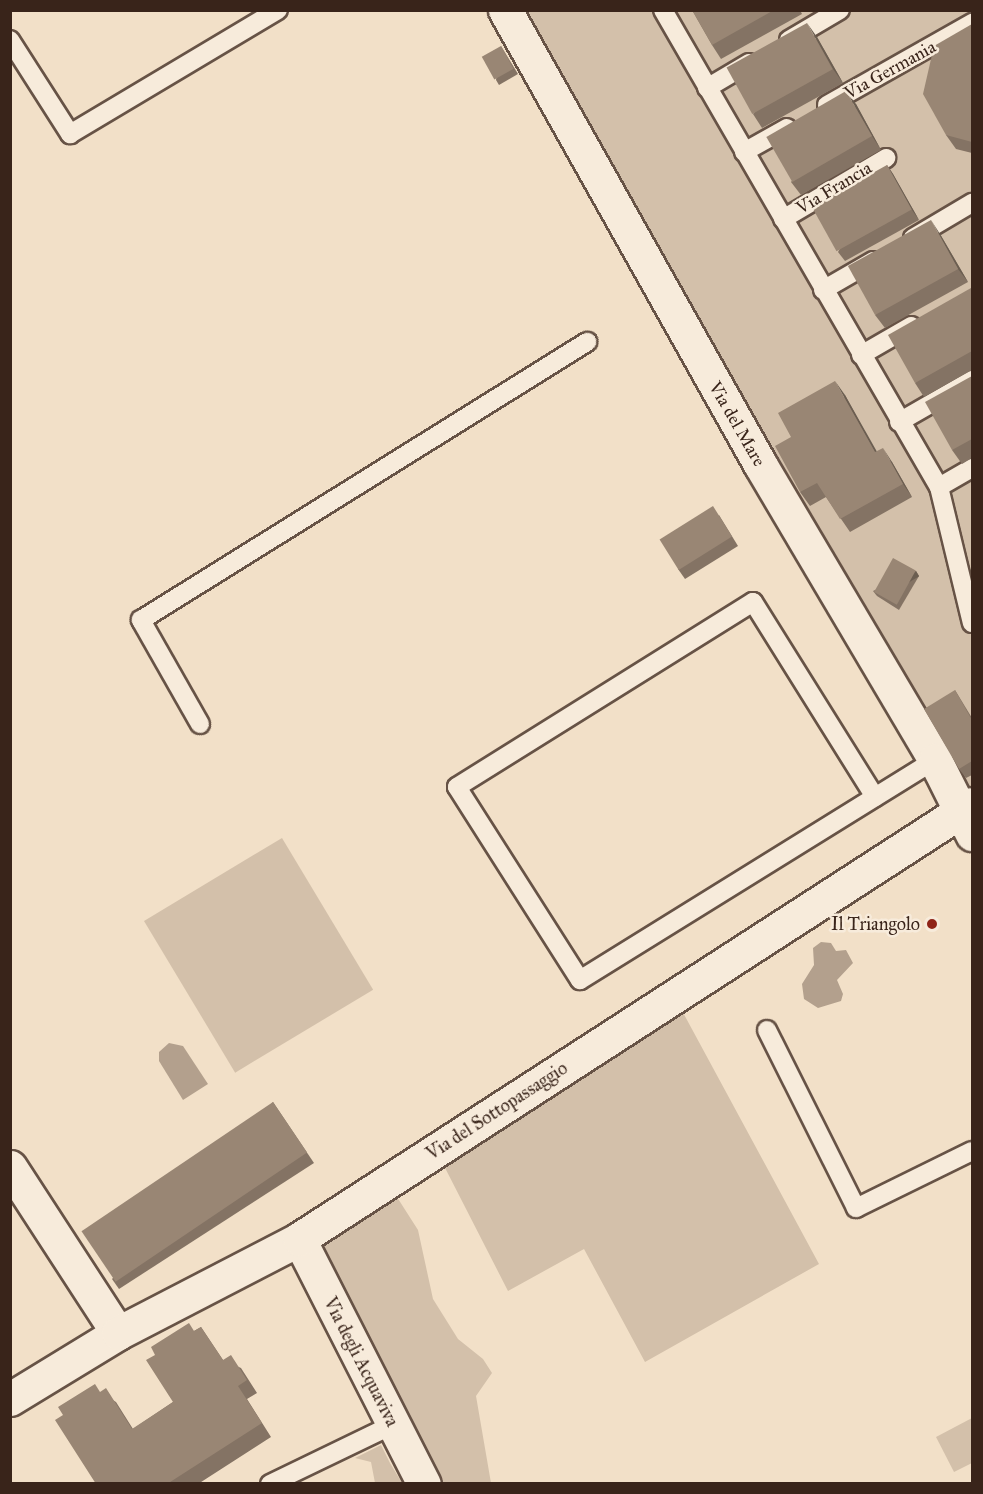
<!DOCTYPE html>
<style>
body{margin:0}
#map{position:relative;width:983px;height:1494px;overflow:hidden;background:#f2e0c8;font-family:"IM FELL Great Primer",serif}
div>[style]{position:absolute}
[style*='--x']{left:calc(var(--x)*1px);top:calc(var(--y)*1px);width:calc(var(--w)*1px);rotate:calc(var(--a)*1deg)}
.green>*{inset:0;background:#d3c0aa;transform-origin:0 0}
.water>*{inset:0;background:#b3a08d}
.roads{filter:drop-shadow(2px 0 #675346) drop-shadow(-2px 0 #675346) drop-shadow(0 2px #675346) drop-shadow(0 -2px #675346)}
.service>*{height:18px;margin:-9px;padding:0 9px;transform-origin:9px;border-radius:9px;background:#f7ebdb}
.minor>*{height:33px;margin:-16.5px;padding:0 16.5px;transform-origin:16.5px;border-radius:16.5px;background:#f7ebdb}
.wall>*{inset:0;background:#847364}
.shaded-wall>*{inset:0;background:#6b5e51;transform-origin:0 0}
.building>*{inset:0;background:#998674;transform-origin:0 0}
.dots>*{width:16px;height:16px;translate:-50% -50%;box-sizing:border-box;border:3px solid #f7ebdb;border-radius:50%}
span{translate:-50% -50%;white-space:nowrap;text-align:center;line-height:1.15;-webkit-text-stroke:5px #f7ebdb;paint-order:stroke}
.street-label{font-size:18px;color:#39241a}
.poi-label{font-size:18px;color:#39241a}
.right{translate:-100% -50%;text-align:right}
.frame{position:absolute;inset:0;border:12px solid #39241a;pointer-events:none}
</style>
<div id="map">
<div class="green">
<div style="clip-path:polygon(516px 11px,972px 11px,972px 789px,964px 793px)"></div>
<div style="left:282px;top:838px;width:177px;height:161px;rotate:59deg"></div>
<div style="clip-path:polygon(680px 1007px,819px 1264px,645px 1362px,584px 1249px,508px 1291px,441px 1160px)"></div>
<div style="clip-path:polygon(395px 1194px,418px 1230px,433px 1299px,458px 1339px,483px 1359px,492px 1373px,476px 1396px,491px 1483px,440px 1483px,315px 1247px)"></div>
<div style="clip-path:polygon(972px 1418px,972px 1463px,954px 1472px,936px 1437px)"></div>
<div style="clip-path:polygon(381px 1445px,390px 1463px,402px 1483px,375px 1483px,371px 1462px,355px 1458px)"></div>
</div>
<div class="water">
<div style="clip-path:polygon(821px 942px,831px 943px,836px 951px,846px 950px,853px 963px,837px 980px,843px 994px,841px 1001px,818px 1008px,804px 999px,802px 984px,814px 965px,813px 948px)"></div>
<div style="clip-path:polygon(169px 1043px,183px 1046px,208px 1084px,183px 1100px,159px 1061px,159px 1052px)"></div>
</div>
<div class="roads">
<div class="service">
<div style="--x:663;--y:10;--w:551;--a:59.95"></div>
<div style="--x:939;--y:487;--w:140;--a:76.4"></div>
<div style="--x:10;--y:40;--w:112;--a:57.4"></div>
<div style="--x:70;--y:134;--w:242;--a:-30.8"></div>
<div style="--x:789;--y:40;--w:59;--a:-30.5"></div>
<div style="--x:707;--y:88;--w:49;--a:-30.8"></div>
<div style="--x:827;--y:105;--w:167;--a:-29.5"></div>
<div style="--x:744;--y:152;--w:49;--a:-29.2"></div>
<div style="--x:783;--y:219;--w:120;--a:-30.6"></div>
<div style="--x:913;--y:238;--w:69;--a:-30.7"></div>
<div style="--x:823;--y:290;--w:58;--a:-30.1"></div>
<div style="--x:861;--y:355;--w:58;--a:-30.1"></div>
<div style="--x:899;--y:422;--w:84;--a:-29.9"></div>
<div style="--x:939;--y:487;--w:38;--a:-30"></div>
<div style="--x:200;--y:724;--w:120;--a:-119.6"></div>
<div style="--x:141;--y:620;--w:526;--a:-31.94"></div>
<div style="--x:875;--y:797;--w:230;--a:-122"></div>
<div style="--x:753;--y:602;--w:349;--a:148"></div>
<div style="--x:457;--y:787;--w:229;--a:57.5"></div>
<div style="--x:580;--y:980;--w:418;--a:-31.8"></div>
<div style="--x:767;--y:1030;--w:199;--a:63.4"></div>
<div style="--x:856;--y:1208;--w:129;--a:-26.2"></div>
<div style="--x:270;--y:1484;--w:136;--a:-25.8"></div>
</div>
<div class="minor">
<div style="--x:505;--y:10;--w:521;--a:60.68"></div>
<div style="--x:760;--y:464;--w:344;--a:59.4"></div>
<div style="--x:935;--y:760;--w:83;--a:63.4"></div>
<div style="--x:10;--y:1167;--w:198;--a:57"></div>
<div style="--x:299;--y:1239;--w:275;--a:63"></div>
<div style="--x:10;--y:1399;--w:127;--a:-31.4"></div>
<div style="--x:118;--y:1333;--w:204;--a:-27.4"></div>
<div style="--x:299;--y:1239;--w:801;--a:-32.88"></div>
</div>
</div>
<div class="wall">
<div style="clip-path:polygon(692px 10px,800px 10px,802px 14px,721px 59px,712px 45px)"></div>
<div style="clip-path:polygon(972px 24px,972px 153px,956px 149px,946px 135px)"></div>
<div style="clip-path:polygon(817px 37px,843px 83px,762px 128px,753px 114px)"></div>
<div style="clip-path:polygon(501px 46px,518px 74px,499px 85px,496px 80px)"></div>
<div style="clip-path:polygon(856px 104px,881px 150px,801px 195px,791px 182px)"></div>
<div style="clip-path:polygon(887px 165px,893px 174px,919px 220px,845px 261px,838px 252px)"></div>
<div style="clip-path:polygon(940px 234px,968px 282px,885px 328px,875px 315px)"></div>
<div style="clip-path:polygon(972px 290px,972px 370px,924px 397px,915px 383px)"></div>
<div style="clip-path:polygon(972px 376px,972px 458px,962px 464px,952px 450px)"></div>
<div style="clip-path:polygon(845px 395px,876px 452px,892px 462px,912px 497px,850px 532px,826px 497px,810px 506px,800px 492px)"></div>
<div style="clip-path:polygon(719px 515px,738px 546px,685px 579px,678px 569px)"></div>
<div style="clip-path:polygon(916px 571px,919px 576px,899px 610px,877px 596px,873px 591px)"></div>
<div style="clip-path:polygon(955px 690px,972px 718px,972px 775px,966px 778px,959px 769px)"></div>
<div style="clip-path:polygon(273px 1102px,314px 1163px,119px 1289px,112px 1279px)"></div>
<div style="clip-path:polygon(201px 1327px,223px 1360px,241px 1368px,257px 1393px,247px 1399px,271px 1437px,198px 1484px,96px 1484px,100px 1392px,116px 1402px,133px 1429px,173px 1402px,194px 1331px)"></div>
</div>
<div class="shaded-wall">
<div style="clip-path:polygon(807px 23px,817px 37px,843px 83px,833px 69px)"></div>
<div style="clip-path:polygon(846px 91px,856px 104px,881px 150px,872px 136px)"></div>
<div style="clip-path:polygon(887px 165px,893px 174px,919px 220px,912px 210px)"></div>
<div style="clip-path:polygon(931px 220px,940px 234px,968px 282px,958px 269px)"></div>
<div style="clip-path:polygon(835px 381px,845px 395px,885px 466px,875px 452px)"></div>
<div style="clip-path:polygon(883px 448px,892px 462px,912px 497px,903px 484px)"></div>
<div style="left:916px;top:571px;width:6px;height:39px;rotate:59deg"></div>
</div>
<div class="building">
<div style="clip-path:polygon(692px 10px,774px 10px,712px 45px)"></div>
<div style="left:807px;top:23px;width:53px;height:92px;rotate:61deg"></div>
<div style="clip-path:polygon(972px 24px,972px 142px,946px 135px,923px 94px,934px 46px)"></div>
<div style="left:501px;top:46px;width:26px;height:22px;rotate:61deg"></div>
<div style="left:846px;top:91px;width:52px;height:92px;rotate:60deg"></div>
<div style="left:887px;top:165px;width:51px;height:86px;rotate:61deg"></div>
<div style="left:931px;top:220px;width:56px;height:95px;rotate:61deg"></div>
<div style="clip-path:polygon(971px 288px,972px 291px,972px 351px,915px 383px,888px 335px)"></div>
<div style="clip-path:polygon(972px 376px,972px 439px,952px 450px,925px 402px)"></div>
<div style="clip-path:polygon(835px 381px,875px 452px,883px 448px,903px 484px,840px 519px,817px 483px,800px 492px,775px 446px,791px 437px,778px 413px)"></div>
<div style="left:713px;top:506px;width:36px;height:63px;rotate:58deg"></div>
<div style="left:893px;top:558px;width:26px;height:39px;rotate:29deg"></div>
<div style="clip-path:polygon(955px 690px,972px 720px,972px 761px,959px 769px,924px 709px)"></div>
<div style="left:273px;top:1102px;width:61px;height:231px;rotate:56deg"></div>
<div style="clip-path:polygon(189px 1323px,194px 1331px,201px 1327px,223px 1360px,231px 1355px,247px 1380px,238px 1386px,262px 1423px,167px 1484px,96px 1484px,55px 1420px,63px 1415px,58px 1407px,95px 1384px,100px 1392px,106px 1388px,132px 1429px,173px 1402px,146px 1360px,155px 1355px,151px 1347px)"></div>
</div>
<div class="dots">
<div style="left:932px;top:924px;background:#8f2418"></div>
</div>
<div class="street-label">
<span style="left:890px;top:70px;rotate:-29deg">Via Germania</span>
<span style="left:834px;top:188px;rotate:-31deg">Via Francia</span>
<span style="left:737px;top:424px;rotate:60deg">Via del Mare</span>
<span style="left:497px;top:1111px;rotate:-33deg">Via del Sottopassaggio</span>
<span style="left:361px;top:1362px;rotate:63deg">Via degli Acquaviva</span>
</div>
<div class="poi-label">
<span class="right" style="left:920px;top:924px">Il Triangolo</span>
</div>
<div class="frame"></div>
</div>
